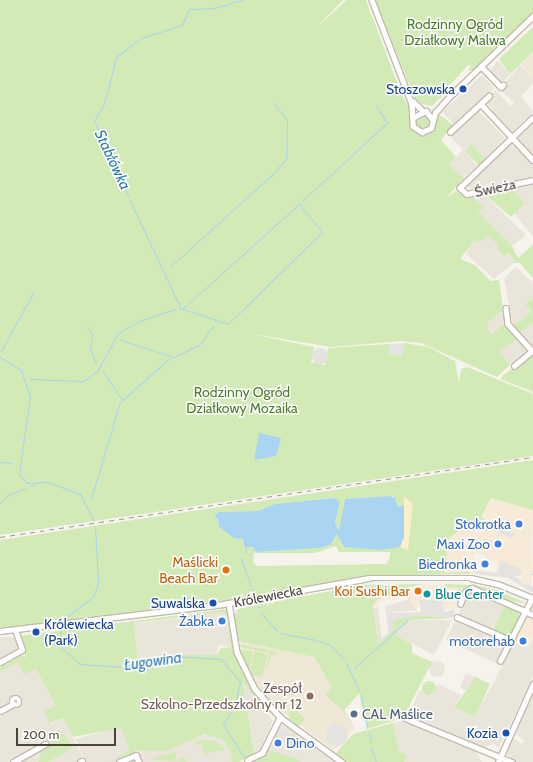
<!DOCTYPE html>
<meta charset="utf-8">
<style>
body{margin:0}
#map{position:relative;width:533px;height:762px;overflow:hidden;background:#f6f3ec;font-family:Cabin,sans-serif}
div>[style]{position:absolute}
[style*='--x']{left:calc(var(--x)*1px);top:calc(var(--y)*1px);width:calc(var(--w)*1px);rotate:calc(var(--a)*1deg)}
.residential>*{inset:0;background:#eae5da;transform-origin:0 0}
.round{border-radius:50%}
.commercial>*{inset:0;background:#f7ead8}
.education>*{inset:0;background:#efe8d6}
.green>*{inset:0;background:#d2eab5;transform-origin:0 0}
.sand>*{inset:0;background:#f9efc9}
.parking>*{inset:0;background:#e5e3e0;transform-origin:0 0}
.water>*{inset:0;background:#a9d4f2}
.stream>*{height:1px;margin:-0.5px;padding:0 0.5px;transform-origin:0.5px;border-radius:0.5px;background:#a9d4f2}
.roads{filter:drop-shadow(1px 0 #c2bbae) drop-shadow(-1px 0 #c2bbae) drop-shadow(0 1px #c2bbae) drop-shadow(0 -1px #c2bbae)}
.minor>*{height:4.5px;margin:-2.25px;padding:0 2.25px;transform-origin:2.25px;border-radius:2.25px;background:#fff}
.minor>.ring{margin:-2.25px;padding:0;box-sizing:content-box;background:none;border:4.5px solid #fff;border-radius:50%}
.rail>*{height:1px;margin-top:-0.5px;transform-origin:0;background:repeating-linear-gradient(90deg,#9a9a9a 0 5px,transparent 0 10px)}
.dots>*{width:11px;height:11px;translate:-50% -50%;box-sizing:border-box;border:2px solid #fff;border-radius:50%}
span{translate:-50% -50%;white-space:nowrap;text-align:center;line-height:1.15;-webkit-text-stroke:3px #fff;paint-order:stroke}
.park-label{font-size:14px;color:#4a7f2a}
.transit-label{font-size:14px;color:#164399}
.right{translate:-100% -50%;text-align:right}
.left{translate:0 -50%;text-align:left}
.street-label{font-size:14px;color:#4b4439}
.shop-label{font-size:14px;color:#366cbe}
.food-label{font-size:14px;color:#c56008}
.culture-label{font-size:14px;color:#0d838f}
.education-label{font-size:14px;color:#785e54}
.service-label{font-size:14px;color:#4e5e75}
.water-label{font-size:15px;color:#2e7ab2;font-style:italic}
.scale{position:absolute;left:16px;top:728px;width:100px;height:18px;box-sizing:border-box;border:2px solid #4b4439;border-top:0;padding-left:5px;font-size:12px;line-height:14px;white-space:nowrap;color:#4b4439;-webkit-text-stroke:3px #fff;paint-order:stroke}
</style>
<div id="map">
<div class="residential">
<div style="clip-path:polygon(498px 60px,510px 75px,501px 83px,490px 71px)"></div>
<div style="clip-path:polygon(520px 65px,533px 79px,533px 84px,521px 96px,533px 112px,511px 133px,487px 103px,495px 90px,510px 106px,514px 103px,500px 89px)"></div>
<div style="left:482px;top:75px;width:18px;height:54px;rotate:47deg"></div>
<div style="clip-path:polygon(478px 110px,505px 138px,485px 159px,471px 144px,464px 150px,477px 166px,462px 179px,448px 165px,463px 150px,450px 136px)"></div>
<div style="clip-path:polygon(533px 121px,533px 156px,516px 138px)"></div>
<div style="clip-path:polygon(510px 143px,533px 164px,533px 178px,471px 190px,465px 184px)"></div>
<div style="clip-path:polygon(533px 184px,533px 236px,514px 213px,525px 203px,511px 188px)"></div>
<div style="clip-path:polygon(484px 194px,526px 235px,512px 246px,478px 212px,472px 196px)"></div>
<div style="clip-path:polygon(487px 236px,499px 245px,504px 256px,507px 253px,516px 261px,494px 279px,466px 254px,475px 240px)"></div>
<div style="clip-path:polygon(516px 267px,533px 283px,533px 298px,525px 304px,531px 312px,513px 326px,504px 278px)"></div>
<div style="clip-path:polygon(503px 310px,506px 323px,490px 336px,487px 323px)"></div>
<div style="clip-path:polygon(533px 322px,533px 346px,519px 333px)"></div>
<div style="left:518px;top:338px;width:17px;height:24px;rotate:54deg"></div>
<div style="clip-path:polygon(470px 589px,505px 604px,492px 630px,529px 646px,533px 637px,533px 676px,499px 748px,494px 744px,481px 748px,408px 716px,420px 690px,432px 696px,438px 684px,461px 695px,454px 707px,475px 717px,505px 661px,500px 665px,446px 640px)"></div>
<div style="clip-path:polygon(411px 594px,417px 610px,387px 613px,389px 635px,378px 644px,373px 608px,378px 607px,382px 638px,388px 633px,385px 606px,407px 600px)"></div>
<div style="clip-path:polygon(221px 612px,227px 616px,231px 647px,218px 645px,217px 655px,174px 655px,138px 664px,134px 624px)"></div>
<div style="clip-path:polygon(409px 620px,452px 620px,452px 621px,434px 655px,394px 634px)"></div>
<div style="clip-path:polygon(0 637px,14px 637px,19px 649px,0 660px)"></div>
<div class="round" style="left:429px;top:661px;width:16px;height:16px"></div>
<div style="clip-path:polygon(18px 662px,36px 669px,55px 706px,51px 724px,63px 718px,85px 762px,17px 762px,44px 750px,49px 746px,45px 739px,8px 762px,0 762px,0 671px)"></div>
<div style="left:466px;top:673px;width:11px;height:16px;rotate:22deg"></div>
<div style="clip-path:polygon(243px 680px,273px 721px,260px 749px,254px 753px)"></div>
<div style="clip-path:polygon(533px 694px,533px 762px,517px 762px,505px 753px,512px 737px,522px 744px,525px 741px,514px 733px)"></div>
<div style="clip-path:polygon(404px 720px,475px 750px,482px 762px,400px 762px,393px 723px)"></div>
<div style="clip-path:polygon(283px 725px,318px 747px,336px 762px,301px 762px,268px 750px,279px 726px)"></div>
<div style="clip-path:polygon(122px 727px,129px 750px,215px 733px,230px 745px,236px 762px,86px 762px,75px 739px)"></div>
</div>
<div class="commercial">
<div style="clip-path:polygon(evenodd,491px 497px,533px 510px,532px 589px,520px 583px,522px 570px,501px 560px,497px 573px,475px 570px,474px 574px,444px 573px,449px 538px,470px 521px,478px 523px,491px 497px,473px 554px,485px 555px,487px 561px,496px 562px,497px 572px,474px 569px,473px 554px)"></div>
<div style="clip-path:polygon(421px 584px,459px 587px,455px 609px,442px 609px,441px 600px,419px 600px,417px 612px,407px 593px,378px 603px,378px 607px,373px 608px,377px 600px)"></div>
<div style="clip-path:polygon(528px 616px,533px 616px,533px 637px,529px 647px,515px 641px)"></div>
</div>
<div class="education">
<div style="clip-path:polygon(533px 53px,533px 78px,521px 65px)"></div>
<div style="clip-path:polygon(240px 641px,314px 657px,332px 687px,359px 693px,345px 710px,355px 728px,338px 747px,333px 750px,269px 702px,251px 677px)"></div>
</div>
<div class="green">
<div style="clip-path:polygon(0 0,343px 0,315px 29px,347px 0,366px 0,401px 93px,412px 113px,412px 128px,421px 134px,430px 133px,437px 113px,453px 125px,441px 140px,456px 157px,449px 165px,464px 178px,446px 198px,456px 191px,463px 196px,471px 195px,483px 208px,478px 212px,512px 246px,518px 258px,533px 245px,533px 278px,520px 263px,513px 263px,516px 261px,508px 253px,504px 256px,496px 248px,499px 245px,487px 236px,478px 243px,475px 240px,460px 259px,475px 265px,490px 281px,499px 280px,503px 310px,487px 323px,490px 335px,506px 323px,518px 338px,499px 352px,510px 365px,497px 377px,421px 343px,401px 341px,331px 347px,247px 333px,314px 347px,311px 362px,325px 365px,328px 348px,389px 344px,389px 353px,401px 356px,405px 343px,428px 347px,455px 361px,459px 383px,461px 369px,467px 367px,533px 394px,533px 456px,0 535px)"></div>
<div style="clip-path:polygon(375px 0,533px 0,533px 13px,475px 69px,468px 71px,471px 66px,468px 65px,450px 85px,434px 93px,441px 95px,447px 91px,432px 106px,417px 103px)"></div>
<div style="clip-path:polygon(533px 27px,533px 52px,510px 74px,499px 59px)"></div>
<div class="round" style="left:416px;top:115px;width:14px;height:14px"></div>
<div style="left:471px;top:144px;width:21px;height:9px;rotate:47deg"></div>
<div style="clip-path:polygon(511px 188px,525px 203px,511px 217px,484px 194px)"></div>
<div style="clip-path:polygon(533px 298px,533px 322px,519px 333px,513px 326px,531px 312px,525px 304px)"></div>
<div style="clip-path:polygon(533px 353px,533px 392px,501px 379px,502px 376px)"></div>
<div style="clip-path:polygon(evenodd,533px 460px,533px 510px,491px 498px,481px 517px,484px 518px,482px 523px,479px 524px,481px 518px,478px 524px,470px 521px,449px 538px,444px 573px,469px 572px,470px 574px,362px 576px,224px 602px,62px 624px,0 627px,0 540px,533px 460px,393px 496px,397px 504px,396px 547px,381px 550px,344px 547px,337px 534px,330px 545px,319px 548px,256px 552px,253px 547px,245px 548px,243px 539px,234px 538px,219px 527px,218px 519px,214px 517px,219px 512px,258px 511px,275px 504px,334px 498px,340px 502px,335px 523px,340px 530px,345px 499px,393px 496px,533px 460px,336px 546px,339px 552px,390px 552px,390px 557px,386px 564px,257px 566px,253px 562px,254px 553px,315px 553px,336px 546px)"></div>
<div style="clip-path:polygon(416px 580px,357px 582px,232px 606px,357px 581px)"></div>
<div style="clip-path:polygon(421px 584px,377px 600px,373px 606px,378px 644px,391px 632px,393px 620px,418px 615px,453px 618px,409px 620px,394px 634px,412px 644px,412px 653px,432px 662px,403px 718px,367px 729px,359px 693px,343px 711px,325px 695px,332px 687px,314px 657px,238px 641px,234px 615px,238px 609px,361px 585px)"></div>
<div style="clip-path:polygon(445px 584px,472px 585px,465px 589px,461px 588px,456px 612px,459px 588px,445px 587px)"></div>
<div style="clip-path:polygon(475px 585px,497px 590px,526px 603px,506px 601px,472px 587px)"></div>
<div style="left:505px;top:604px;width:19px;height:29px;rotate:25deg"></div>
<div style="clip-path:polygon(evenodd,227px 609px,242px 672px,256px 696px,274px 715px,265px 710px,243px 682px,254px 754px,239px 762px,232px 762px,231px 751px,222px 739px,205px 734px,166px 751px,138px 750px,110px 762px,129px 750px,122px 728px,73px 737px,63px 718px,50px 723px,44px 712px,55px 705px,36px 669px,24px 674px,18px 662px,0 672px,0 667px,23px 655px,26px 658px,18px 636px,227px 609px,221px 612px,227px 616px,231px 647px,221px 648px,217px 655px,174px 655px,138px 664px,134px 623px,221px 612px)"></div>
<div style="clip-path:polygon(240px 644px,277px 652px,276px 655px,272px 654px,267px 669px,269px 653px,240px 647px)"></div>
<div style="clip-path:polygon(240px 649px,253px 652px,249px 674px,242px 657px)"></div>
<div style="left:255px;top:651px;width:13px;height:24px;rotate:13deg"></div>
<div style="clip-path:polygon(476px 677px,490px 684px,475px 717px,454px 707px)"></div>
<div class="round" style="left:422px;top:681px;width:14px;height:14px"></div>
<div style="clip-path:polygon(291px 705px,305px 719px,299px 726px,289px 720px)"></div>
<div style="clip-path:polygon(393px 723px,399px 752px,407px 755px,404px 762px,346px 762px,336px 753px,353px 734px)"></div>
<div style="clip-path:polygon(60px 733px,65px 735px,72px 748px,48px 762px,39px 762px,41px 753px,54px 740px,53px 737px)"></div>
<div style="clip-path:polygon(201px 740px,215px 741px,225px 750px,209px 752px,205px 756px,202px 744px,192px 745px)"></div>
<div style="clip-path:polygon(268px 750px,292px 757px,301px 762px,246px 762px,262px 757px)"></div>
<div style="clip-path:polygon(176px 752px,175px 760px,184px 757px,186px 762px,150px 759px,165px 754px,167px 758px,166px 754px)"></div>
</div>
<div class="sand">
<div style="clip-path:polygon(404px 496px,413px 504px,408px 550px,400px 547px,404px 537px)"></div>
</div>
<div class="parking">
<div style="clip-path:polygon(405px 343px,401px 356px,389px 353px,389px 344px)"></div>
<div class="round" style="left:312px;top:348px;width:16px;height:16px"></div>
<div style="left:490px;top:523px;width:27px;height:5px;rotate:24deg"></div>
<div style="clip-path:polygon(501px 560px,522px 570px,521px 575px,514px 577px,518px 578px,522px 584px,533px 586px,533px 593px,508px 578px,474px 574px,475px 570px,497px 573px)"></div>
<div style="clip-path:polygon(419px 600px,441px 600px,445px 612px,455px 609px,453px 618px,419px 615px,393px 620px,394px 629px,389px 633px,387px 613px,421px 612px)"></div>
<div style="clip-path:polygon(249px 689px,255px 707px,248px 713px,244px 690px)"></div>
<div class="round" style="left:326px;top:724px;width:22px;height:22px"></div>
<div style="left:278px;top:728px;width:32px;height:9px;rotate:26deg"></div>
</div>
<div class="water">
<div style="clip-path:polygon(259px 433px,281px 438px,276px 456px,254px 460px)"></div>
<div style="clip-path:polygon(390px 496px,395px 498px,398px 507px,404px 505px,404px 537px,400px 547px,381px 550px,344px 547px,337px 534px,330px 545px,319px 548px,256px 552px,253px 547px,245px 548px,243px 539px,234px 538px,219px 527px,218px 519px,214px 517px,219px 512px,258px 511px,275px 504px,334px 498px,340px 502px,335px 523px,339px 530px,345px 499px)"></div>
</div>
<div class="stream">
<div style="--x:274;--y:103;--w:21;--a:53"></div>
<div style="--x:287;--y:120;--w:39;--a:91"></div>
<div style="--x:286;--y:159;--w:15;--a:132"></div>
<div style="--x:376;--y:105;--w:19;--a:58"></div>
<div style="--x:129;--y:198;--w:85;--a:-114.4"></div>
<div style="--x:94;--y:121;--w:20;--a:-60"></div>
<div style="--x:104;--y:104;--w:49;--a:-75.7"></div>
<div style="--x:116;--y:57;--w:31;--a:-37"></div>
<div style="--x:141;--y:38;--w:43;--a:-17.6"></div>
<div style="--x:182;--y:25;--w:17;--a:-66"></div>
<div style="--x:189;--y:9;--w:26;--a:-2"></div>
<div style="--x:215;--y:8;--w:28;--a:-17"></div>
<div style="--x:130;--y:201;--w:117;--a:64.7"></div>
<div style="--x:302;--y:201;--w:117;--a:-42.6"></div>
<div style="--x:299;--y:204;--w:34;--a:50"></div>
<div style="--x:171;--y:266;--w:140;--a:-42.1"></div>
<div style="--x:189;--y:303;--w:149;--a:-42"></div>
<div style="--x:179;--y:308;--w:8;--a:14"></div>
<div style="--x:183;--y:308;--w:5;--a:-37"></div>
<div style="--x:189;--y:311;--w:41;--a:18.4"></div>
<div style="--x:228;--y:324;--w:132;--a:-44.4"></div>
<div style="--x:87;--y:327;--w:9;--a:54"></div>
<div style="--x:92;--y:334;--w:15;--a:98"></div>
<div style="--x:90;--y:349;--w:15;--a:67"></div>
<div style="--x:121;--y:340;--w:56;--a:17.8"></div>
<div style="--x:174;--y:357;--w:28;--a:-26"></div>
<div style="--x:199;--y:345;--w:25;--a:-53"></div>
<div style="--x:1;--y:351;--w:68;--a:-61.2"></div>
<div style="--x:0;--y:357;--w:25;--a:32"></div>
<div style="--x:21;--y:370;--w:28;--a:71"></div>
<div style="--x:30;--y:396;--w:79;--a:98"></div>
<div style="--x:19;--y:474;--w:12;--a:48"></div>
<div style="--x:27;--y:483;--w:21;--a:-3"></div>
<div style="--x:48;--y:482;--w:34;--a:21"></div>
<div style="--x:80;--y:494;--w:30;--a:63"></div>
<div style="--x:103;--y:371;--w:33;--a:57"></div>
<div style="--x:30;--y:379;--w:54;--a:2.1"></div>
<div style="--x:84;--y:381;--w:18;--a:-38"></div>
<div style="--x:98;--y:370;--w:42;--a:-61.6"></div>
<div style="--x:118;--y:333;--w:25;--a:-29"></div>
<div style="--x:140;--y:321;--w:37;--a:-19"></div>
<div style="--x:0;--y:462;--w:12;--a:5"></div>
<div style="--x:30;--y:486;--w:5;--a:-11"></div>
<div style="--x:91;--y:499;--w:101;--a:-73.4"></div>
<div style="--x:120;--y:402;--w:68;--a:-41.4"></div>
<div style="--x:0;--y:503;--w:13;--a:-45"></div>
<div style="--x:9;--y:494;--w:19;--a:-18"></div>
<div style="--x:245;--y:552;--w:3;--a:-72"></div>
<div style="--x:241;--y:558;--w:31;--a:71"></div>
<div style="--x:531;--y:574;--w:2;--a:-27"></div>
<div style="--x:252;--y:590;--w:6;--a:72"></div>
<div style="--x:258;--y:606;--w:2;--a:90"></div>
<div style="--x:260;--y:612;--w:25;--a:48"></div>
<div style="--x:61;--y:621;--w:40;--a:-37"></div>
<div style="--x:93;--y:597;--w:15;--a:-70"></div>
<div style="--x:98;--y:583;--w:57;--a:-93"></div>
<div style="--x:60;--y:626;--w:22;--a:85"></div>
<div style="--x:62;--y:648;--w:24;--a:42"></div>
<div style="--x:80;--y:664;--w:45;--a:3.8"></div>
<div style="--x:125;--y:667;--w:49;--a:-12.9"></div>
<div style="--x:173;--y:656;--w:48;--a:3.6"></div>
<div style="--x:221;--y:659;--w:30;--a:50"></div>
<div style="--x:240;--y:682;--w:27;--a:103"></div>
<div style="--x:234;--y:708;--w:19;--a:125"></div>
<div style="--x:223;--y:724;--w:41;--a:57.8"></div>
<div style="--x:280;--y:633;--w:31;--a:11"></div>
<div style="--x:312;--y:639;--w:19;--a:18"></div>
<div style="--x:330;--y:645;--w:20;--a:45"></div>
<div style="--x:346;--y:663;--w:30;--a:64"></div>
<div style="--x:354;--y:668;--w:72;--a:-41.6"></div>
<div style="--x:361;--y:694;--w:34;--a:80"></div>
<div style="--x:369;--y:731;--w:11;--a:80"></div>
<div style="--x:371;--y:747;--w:16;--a:72"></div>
</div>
<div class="roads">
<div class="minor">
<div style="--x:372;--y:0;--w:111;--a:69"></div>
<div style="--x:412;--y:104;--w:22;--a:87"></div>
<div style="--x:413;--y:126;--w:11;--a:34"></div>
<div style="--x:422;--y:132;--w:10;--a:-24"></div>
<div style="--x:431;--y:128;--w:16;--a:-75"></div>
<div style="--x:435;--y:113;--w:18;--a:-49"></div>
<div style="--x:447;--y:99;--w:120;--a:-44"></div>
<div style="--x:481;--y:66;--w:29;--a:46"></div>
<div style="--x:501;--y:87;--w:3;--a:-45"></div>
<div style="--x:413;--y:101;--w:14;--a:45"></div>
<div style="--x:481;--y:104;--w:76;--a:47.1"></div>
<div style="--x:414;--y:117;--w:13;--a:-27"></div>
<div style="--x:426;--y:111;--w:11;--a:52"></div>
<div style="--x:533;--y:118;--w:101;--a:136.2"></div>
<div style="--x:460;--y:188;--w:9;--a:41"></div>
<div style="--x:467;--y:194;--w:67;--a:-12"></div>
<div style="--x:450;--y:132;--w:53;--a:-42.7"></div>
<div style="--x:506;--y:308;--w:16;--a:83"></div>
<div style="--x:508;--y:324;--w:36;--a:48"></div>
<div style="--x:514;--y:366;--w:25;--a:-40"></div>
<div style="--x:229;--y:603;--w:50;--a:80.7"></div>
<div style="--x:237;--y:652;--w:41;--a:64.1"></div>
<div style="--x:255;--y:689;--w:38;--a:48"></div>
<div style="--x:280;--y:717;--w:77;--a:36"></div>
<div style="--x:460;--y:604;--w:13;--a:-67"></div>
<div style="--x:465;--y:592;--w:8;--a:-30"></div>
<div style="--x:472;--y:588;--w:58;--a:23.5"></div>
<div style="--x:527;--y:612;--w:7;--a:27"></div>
<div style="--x:457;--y:617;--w:58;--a:23.5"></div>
<div style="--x:0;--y:631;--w:225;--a:-6.9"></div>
<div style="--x:223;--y:604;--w:148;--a:-10.1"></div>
<div style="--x:369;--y:578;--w:102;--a:0"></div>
<div style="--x:471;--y:578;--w:28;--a:13"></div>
<div style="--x:498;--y:584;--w:38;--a:22"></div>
<div style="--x:500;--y:661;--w:71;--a:-63.1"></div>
<div style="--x:0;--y:662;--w:25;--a:-29"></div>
<div style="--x:22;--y:650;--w:21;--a:-109"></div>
<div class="ring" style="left:12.5px;top:698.5px;width:2.5px;height:2.5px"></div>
<div style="--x:0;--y:711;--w:15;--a:-28"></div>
<div style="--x:405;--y:718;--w:116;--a:22.4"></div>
<div style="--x:247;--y:760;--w:17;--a:-25"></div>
<div style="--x:262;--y:753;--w:40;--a:-63.4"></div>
<div style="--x:13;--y:762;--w:37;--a:-29"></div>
<div style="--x:80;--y:762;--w:2;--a:-27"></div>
<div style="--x:119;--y:762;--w:18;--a:-22"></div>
<div style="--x:136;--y:755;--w:8;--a:67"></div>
<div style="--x:498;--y:762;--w:85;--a:-65.8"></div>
</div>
</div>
<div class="rail">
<div style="--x:0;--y:537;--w:539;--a:-8.54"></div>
</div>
<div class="dots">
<div style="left:463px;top:89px;background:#1a4fb4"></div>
<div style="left:519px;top:524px;background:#3f7fe0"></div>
<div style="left:498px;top:544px;background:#3f7fe0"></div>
<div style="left:485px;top:564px;background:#3f7fe0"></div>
<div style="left:226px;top:570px;background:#e8710a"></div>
<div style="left:418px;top:591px;background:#e8710a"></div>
<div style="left:427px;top:594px;background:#0f9aa8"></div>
<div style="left:213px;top:603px;background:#1a4fb4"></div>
<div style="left:222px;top:621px;background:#3f7fe0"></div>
<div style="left:36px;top:632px;background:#1a4fb4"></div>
<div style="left:523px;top:641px;background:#3f7fe0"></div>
<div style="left:310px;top:696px;background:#8d6e63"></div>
<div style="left:354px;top:714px;background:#5c6f8a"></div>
<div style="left:506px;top:733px;background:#1a4fb4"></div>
<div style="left:278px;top:743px;background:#3f7fe0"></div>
</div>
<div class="park-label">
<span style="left:455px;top:32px">Rodzinny Ogród<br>Działkowy Malwa</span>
<span style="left:242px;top:400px">Rodzinny Ogród<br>Działkowy Mozaika</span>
</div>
<div class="transit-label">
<span class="right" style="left:455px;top:89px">Stoszowska</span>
<span class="right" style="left:205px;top:603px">Suwalska</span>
<span class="left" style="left:44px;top:632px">Królewiecka<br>(Park)</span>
<span class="right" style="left:498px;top:733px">Kozia</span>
</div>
<div class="street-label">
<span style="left:495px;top:188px;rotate:-12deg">Świeża</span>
<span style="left:268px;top:596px;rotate:-11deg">Królewiecka</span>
</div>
<div class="shop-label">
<span class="right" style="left:511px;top:524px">Stokrotka</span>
<span class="right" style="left:490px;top:544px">Maxi Zoo</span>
<span class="right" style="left:477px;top:564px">Biedronka</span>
<span class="right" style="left:214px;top:621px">Żabka</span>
<span class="right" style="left:515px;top:641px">motorehab</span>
<span class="left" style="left:286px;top:743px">Dino</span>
</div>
<div class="food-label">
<span class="right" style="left:218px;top:570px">Maślicki<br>Beach Bar</span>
<span class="right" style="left:410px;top:591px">Koi Sushi Bar</span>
</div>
<div class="culture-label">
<span class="left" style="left:435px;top:594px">Blue Center</span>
</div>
<div class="education-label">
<span class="right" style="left:302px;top:696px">Zespół<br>Szkolno-Przedszkolny nr 12</span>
</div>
<div class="service-label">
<span class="left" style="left:362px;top:714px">CAL Maślice</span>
</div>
<div class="water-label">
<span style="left:112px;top:160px;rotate:65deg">Stabłówka</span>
<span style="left:153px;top:662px;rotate:-8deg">Ługowina</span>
</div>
<div class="scale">200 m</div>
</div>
